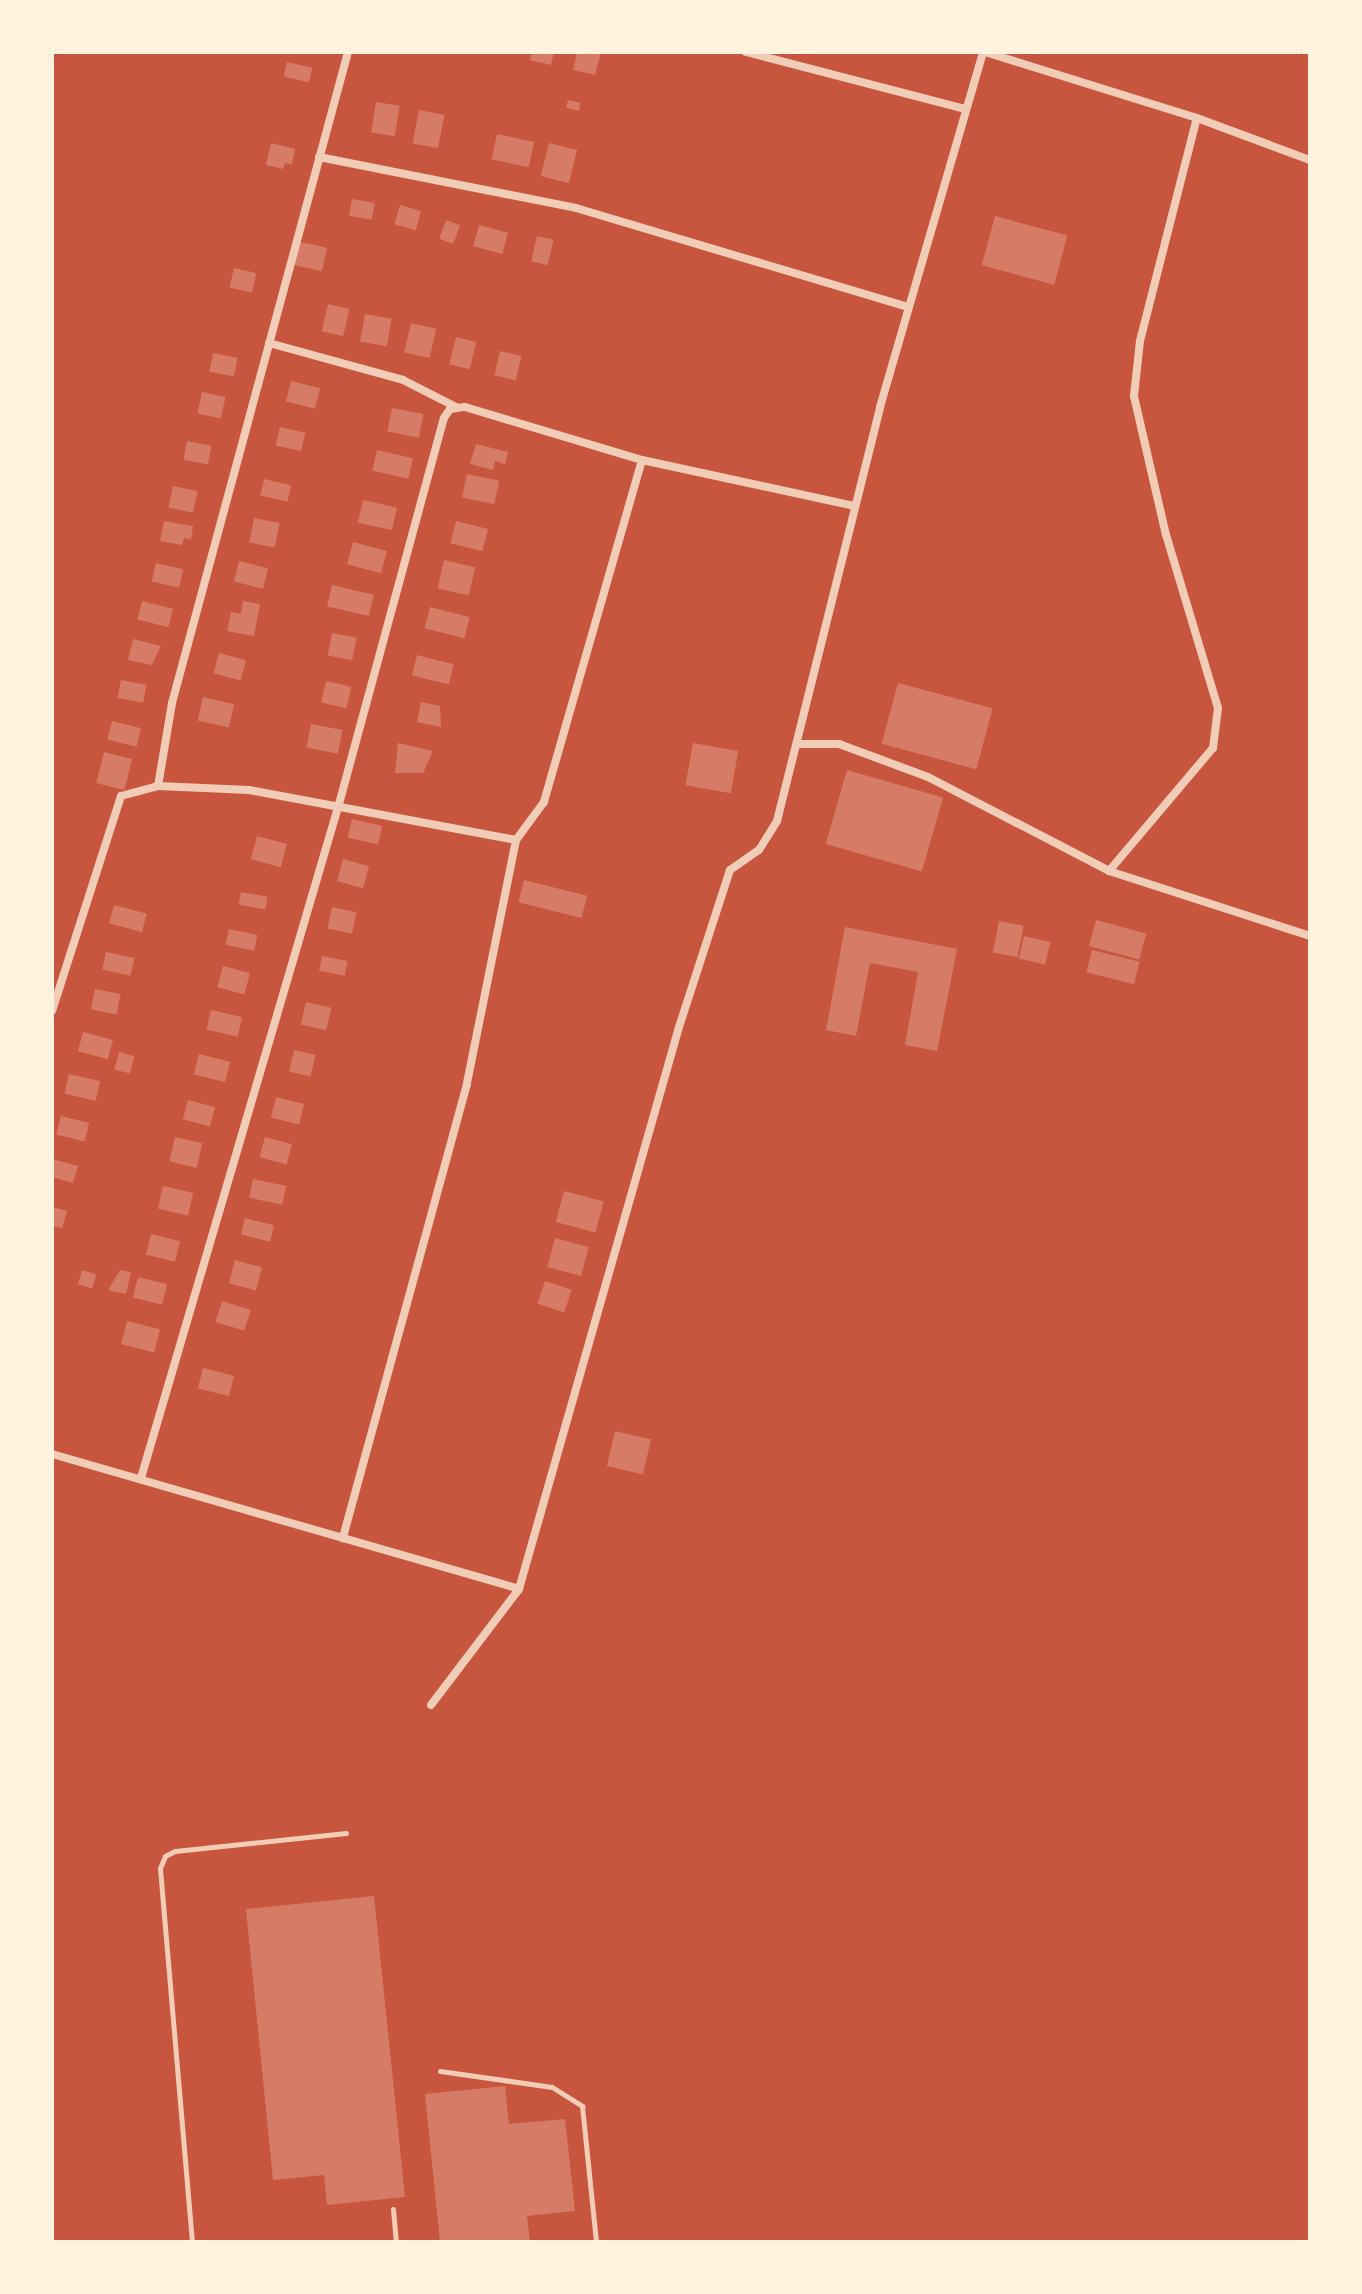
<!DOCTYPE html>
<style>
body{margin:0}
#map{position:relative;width:1362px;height:2294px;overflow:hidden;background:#c8553d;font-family:"Golos Text",sans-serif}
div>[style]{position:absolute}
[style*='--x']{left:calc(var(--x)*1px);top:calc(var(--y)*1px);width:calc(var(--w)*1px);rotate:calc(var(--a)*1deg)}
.building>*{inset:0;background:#d67c66;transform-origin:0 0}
.service>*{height:5px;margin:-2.5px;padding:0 2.5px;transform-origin:2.5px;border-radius:2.5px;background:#f1ccb7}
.minor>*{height:8px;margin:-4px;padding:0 4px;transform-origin:4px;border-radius:4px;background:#f1ccb7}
span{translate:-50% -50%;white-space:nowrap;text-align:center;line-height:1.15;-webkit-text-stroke:8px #fff3e0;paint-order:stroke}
.frame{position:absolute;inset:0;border:54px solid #fff3e0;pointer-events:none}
</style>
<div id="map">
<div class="building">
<div style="clip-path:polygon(532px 52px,554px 52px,551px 65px,530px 60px)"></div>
<div style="clip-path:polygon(577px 52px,601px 52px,595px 75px,573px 70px)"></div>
<div style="left:287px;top:62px;width:26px;height:15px;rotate:13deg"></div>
<div style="left:568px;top:100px;width:13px;height:8px;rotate:13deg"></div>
<div style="left:376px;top:102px;width:24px;height:31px;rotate:9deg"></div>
<div style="left:419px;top:110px;width:26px;height:34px;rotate:11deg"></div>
<div style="left:497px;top:134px;width:38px;height:26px;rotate:12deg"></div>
<div style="clip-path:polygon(271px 143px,295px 149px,292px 164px,285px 163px,283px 169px,266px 165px)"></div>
<div style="left:549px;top:143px;width:29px;height:34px;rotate:14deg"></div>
<div style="left:352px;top:199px;width:23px;height:17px;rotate:10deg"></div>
<div style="left:400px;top:205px;width:22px;height:20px;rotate:16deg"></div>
<div style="left:995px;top:216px;width:75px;height:51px;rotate:15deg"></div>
<div style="left:446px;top:220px;width:15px;height:20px;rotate:20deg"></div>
<div style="left:479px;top:225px;width:30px;height:22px;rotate:15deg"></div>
<div style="left:537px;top:236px;width:17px;height:26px;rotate:13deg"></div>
<div style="left:297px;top:241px;width:31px;height:24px;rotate:13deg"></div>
<div style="left:234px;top:268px;width:23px;height:20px;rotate:13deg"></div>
<div style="left:328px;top:304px;width:22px;height:28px;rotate:13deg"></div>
<div style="left:365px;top:314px;width:27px;height:28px;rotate:10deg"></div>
<div style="left:411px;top:323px;width:26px;height:30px;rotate:13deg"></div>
<div style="left:456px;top:337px;width:21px;height:28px;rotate:14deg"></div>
<div style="left:500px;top:351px;width:22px;height:25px;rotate:13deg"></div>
<div style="left:213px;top:353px;width:25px;height:19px;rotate:11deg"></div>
<div style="left:291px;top:381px;width:30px;height:21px;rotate:14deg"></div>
<div style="left:202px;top:392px;width:24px;height:22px;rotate:12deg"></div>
<div style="left:392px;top:408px;width:32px;height:24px;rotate:11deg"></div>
<div style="left:280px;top:427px;width:26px;height:19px;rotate:13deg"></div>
<div style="left:187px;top:441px;width:25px;height:19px;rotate:11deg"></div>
<div style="clip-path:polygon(476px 444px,508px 452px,505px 464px,495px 461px,493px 470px,470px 464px)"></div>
<div style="left:377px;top:450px;width:37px;height:21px;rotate:13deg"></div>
<div style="left:467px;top:474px;width:33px;height:24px;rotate:12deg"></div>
<div style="left:264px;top:479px;width:28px;height:17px;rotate:13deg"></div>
<div style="left:173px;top:486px;width:25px;height:22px;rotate:12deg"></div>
<div style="left:363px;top:500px;width:35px;height:23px;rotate:13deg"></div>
<div style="left:254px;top:518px;width:26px;height:25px;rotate:11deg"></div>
<div style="clip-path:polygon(164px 521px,193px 526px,191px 539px,184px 538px,182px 545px,160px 541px)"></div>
<div style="left:456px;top:521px;width:33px;height:23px;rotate:14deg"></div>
<div style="left:353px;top:542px;width:35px;height:23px;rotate:15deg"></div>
<div style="left:444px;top:560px;width:32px;height:29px;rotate:13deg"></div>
<div style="left:239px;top:561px;width:30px;height:21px;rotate:14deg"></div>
<div style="left:156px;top:563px;width:28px;height:19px;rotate:13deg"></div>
<div style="left:332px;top:585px;width:43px;height:22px;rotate:13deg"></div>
<div style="left:142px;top:601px;width:32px;height:19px;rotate:14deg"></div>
<div style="clip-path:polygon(243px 601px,260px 604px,254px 636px,227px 631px,231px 612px,241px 614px)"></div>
<div style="left:430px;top:607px;width:41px;height:22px;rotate:14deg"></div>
<div style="left:332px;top:633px;width:25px;height:23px;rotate:11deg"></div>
<div style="clip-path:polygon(133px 639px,161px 646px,152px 665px,128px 660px)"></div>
<div style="left:219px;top:653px;width:28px;height:21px;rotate:15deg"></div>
<div style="left:417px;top:655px;width:38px;height:21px;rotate:14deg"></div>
<div style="left:121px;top:680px;width:26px;height:18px;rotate:11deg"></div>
<div style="left:326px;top:681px;width:26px;height:22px;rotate:13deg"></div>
<div style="left:898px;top:683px;width:98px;height:63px;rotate:15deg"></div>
<div style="left:203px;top:697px;width:32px;height:24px;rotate:13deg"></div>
<div style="clip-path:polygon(421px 702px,440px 706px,441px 727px,417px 722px)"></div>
<div style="left:112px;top:721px;width:30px;height:19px;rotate:14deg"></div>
<div style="left:311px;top:724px;width:32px;height:24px;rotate:11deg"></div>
<div style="clip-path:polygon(398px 743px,433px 751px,423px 773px,395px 773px)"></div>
<div style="left:693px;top:743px;width:46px;height:43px;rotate:10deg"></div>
<div style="left:104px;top:752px;width:29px;height:32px;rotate:14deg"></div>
<div style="left:847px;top:770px;width:100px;height:77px;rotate:16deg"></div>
<div style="left:352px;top:819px;width:31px;height:19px;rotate:13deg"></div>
<div style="left:257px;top:836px;width:31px;height:24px;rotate:15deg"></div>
<div style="left:343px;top:859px;width:27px;height:23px;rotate:15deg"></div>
<div style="left:524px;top:880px;width:65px;height:23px;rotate:14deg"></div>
<div style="left:241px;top:892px;width:27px;height:13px;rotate:10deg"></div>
<div style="left:114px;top:905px;width:34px;height:19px;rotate:15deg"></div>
<div style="left:332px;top:907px;width:25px;height:22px;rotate:12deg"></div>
<div style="left:1096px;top:920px;width:52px;height:27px;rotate:15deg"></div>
<div style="left:999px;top:921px;width:25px;height:32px;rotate:11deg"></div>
<div style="clip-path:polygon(845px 927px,957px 949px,937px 1051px,905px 1045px,918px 972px,870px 963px,856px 1036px,826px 1030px)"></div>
<div style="left:229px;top:929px;width:29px;height:16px;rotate:12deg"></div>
<div style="left:1024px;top:936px;width:27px;height:23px;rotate:13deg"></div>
<div style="left:1092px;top:950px;width:49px;height:23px;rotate:14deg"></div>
<div style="left:106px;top:952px;width:29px;height:18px;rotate:12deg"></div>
<div style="left:322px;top:956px;width:26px;height:15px;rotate:11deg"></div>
<div style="left:223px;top:966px;width:28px;height:22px;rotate:15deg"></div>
<div style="left:95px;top:989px;width:26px;height:21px;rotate:11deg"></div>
<div style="left:306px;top:1002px;width:26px;height:23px;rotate:13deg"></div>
<div style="left:211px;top:1010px;width:32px;height:20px;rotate:13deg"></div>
<div style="left:83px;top:1032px;width:31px;height:20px;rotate:15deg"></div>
<div style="left:294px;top:1050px;width:22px;height:22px;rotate:13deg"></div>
<div style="left:119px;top:1052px;width:16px;height:18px;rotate:15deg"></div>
<div style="left:199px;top:1054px;width:32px;height:21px;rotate:14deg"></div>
<div style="left:69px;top:1074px;width:32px;height:20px;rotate:13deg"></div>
<div style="left:276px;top:1097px;width:29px;height:21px;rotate:14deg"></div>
<div style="left:188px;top:1100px;width:28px;height:20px;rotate:15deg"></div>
<div style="left:61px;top:1116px;width:29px;height:19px;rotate:14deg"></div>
<div style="left:175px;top:1137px;width:28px;height:25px;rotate:13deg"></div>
<div style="left:265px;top:1137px;width:28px;height:21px;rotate:15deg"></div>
<div style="clip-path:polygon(52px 1159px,78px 1166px,73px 1183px,52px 1177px)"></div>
<div style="left:253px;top:1179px;width:34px;height:19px;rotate:12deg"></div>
<div style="left:163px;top:1186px;width:31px;height:23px;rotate:13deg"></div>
<div style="left:564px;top:1191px;width:41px;height:32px;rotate:15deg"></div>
<div style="clip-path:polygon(52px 1207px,67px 1211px,62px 1228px,52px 1226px)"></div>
<div style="left:245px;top:1218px;width:30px;height:17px;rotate:14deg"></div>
<div style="left:151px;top:1234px;width:30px;height:21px;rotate:14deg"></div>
<div style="left:555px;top:1238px;width:35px;height:30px;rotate:15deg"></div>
<div style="left:235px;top:1260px;width:28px;height:24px;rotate:15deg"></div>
<div style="left:82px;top:1270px;width:15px;height:15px;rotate:16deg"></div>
<div style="clip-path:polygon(120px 1270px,131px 1272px,126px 1294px,108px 1290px)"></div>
<div style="left:138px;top:1277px;width:30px;height:21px;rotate:14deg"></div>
<div style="left:545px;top:1281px;width:28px;height:24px;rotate:18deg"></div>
<div style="left:222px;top:1301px;width:30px;height:22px;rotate:17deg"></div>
<div style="left:127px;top:1321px;width:34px;height:24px;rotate:14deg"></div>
<div style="left:203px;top:1368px;width:32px;height:21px;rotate:14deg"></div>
<div style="left:615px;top:1431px;width:37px;height:36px;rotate:13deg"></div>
<div style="clip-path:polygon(374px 1896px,405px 2197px,327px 2205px,324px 2175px,273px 2180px,246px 1909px)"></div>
<div style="clip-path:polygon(505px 2086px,509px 2124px,565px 2119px,575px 2211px,527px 2216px,530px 2242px,440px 2242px,425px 2094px)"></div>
</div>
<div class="service">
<div style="--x:440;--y:2071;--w:113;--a:8.1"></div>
<div style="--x:552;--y:2087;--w:36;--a:32"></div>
<div style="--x:582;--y:2106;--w:137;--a:84.1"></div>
<div style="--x:393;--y:2209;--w:33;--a:85"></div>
<div style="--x:192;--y:2242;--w:375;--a:-94.9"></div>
<div style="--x:160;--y:1868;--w:13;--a:-67"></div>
<div style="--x:165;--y:1856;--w:11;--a:-27"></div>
<div style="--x:175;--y:1851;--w:172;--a:-6"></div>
</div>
<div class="minor">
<div style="--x:746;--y:52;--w:226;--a:14.6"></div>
<div style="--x:985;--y:52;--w:222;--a:17.3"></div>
<div style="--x:1197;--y:118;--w:121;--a:20.4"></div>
<div style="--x:319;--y:157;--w:262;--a:11.2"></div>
<div style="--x:576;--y:208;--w:347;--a:16.6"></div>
<div style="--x:269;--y:343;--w:139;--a:15.4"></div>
<div style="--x:403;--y:380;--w:59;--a:27"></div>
<div style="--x:642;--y:460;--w:218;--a:12.2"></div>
<div style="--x:798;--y:744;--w:41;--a:0"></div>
<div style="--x:839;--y:744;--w:95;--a:20.3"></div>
<div style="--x:928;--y:777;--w:204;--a:27.4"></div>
<div style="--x:1109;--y:871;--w:161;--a:-49.8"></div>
<div style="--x:1213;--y:748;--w:40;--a:-82.9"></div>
<div style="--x:1218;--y:708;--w:181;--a:-106.7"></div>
<div style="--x:1166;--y:535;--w:143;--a:-103"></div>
<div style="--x:1134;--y:396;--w:55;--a:-83.8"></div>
<div style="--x:1140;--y:341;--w:230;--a:-75.7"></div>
<div style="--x:158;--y:786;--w:84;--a:-80.4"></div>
<div style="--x:172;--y:703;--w:674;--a:-74.87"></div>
<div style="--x:1109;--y:871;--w:211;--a:17.9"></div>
<div style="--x:52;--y:1011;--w:226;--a:-72.2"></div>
<div style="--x:121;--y:796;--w:38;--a:-15"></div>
<div style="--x:158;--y:786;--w:91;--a:2.5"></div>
<div style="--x:249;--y:790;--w:272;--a:10.6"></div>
<div style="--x:52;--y:1454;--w:486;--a:16.1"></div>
<div style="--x:141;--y:1478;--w:702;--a:-73.63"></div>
<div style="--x:339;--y:804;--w:400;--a:-74.8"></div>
<div style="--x:444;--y:418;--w:11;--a:-56"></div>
<div style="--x:450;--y:409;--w:15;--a:-8"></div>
<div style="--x:465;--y:407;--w:185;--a:16.7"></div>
<div style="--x:642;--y:460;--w:356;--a:106"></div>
<div style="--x:544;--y:802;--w:47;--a:126.4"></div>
<div style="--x:516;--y:840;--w:249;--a:101.4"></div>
<div style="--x:467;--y:1084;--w:471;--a:105.3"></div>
<div style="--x:431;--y:1705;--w:146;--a:-52.8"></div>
<div style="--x:519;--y:1589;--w:584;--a:-74.11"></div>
<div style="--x:679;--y:1027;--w:165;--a:-72"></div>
<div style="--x:730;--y:870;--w:35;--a:-35"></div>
<div style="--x:759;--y:850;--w:34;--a:-58"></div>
<div style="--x:777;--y:821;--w:427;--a:-76"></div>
<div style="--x:880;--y:407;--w:370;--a:-73.8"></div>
</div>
<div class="frame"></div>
</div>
